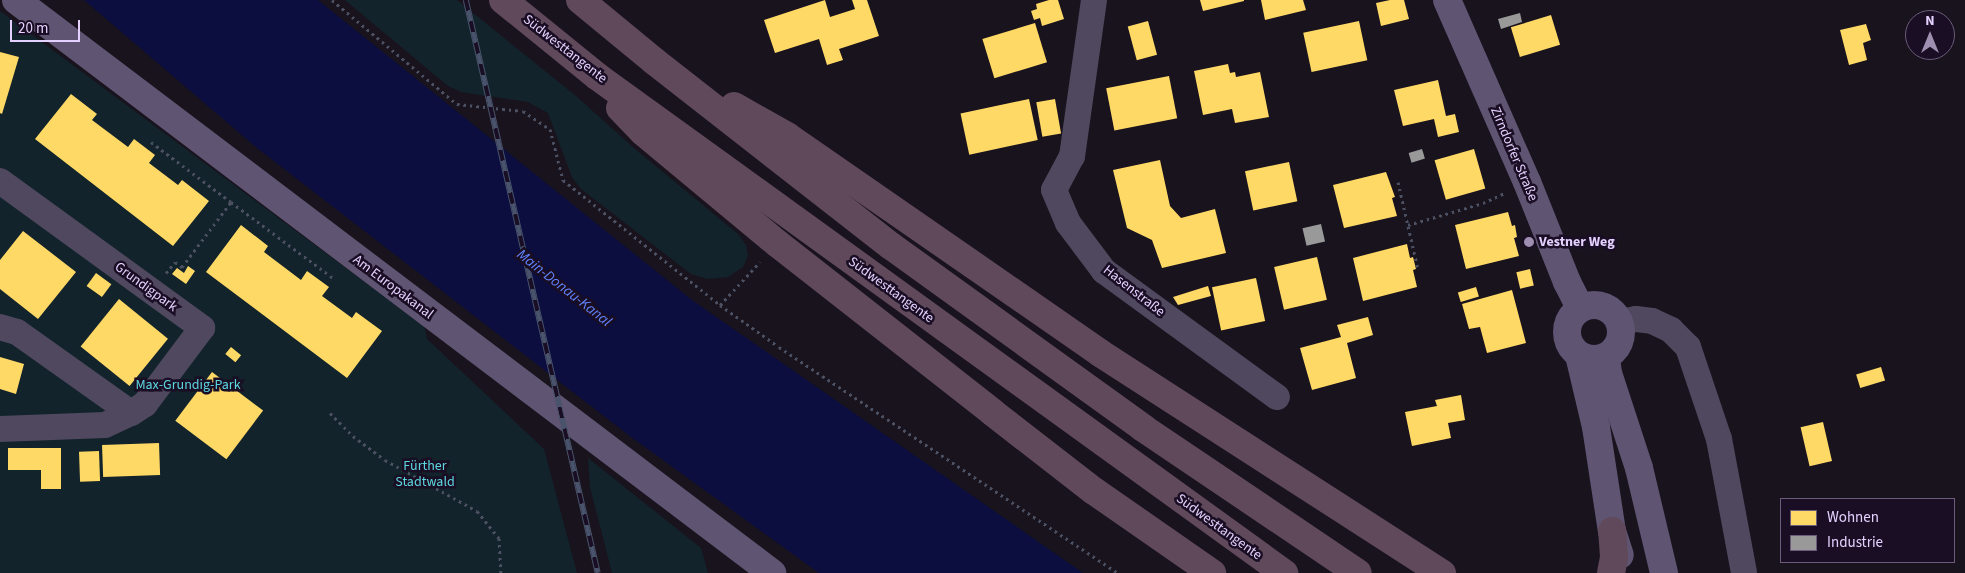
<!DOCTYPE html>
<meta charset="utf-8">
<style>
body{margin:0}
#map{position:relative;width:1965px;height:573px;overflow:hidden;background:#19131e;font-family:"Source Sans 3",sans-serif}
div>[style]{position:absolute}
[style*='--x']{left:calc(var(--x)*1px);top:calc(var(--y)*1px);width:calc(var(--w)*1px);rotate:calc(var(--a)*1deg)}
.green>*{inset:0;background:#12232b}
.water>*{inset:0;background:#0b0e3e}
.homes>*{inset:0;background:#ffd966;transform-origin:0 0}
.industry>*{inset:0;background:#999;transform-origin:0 0}
.path>*{height:3px;margin-top:-1.5px;transform-origin:0;background:repeating-linear-gradient(90deg,#4b5062 0 2.5px,transparent 0 6.5px)}
.street>*{height:26px;margin:-13px;padding:0 13px;transform-origin:13px;border-radius:13px;background:#50485f}
.secondary>*{height:28px;margin:-14px;padding:0 14px;transform-origin:14px;border-radius:14px;background:#5f5472}
.secondary>.ring{margin:-14px;padding:0;box-sizing:content-box;background:none;border:28px solid #5f5472;border-radius:50%}
.highway>*{height:28px;margin:-14px;padding:0 14px;transform-origin:14px;border-radius:14px;background:#60495a}
.rail>*{height:5.5px;margin-top:-2.75px;transform-origin:0;background:repeating-linear-gradient(90deg,#190e23 0 11px,#49536b 0 22px);box-sizing:border-box;border-block:1px solid #49536b}
.dots>*{width:14px;height:14px;translate:-50% -50%;box-sizing:border-box;border:2px solid #190e23;border-radius:50%}
span{translate:-50% -50%;white-space:nowrap;text-align:center;line-height:1.15;-webkit-text-stroke:5px #190e23;paint-order:stroke}
.street-label{font-size:14px;color:#e5d1ff}
.poi-label{font-size:14px;color:#e5d1ff;font-weight:700}
.left{translate:0 -50%;text-align:left}
.park-label{font-size:14px;color:#5dd6df}
.water-label{font-size:15px;color:#6083fe;font-style:italic}
.legend{position:absolute;left:1780px;top:498px;width:175px;height:65px;box-sizing:border-box;background:#190e23;border:1px solid #6b5c7b;margin:0;padding:6px 9px;list-style:none;font-size:15px;color:#e5d1ff}
.legend li{display:flex;align-items:center;gap:10px;height:25px}
.legend b{width:25px;border:1px solid #6b5c7b}
.north{position:absolute;left:1905px;top:10px;width:50px;height:50px;box-sizing:border-box;background:#190e23;border:1px solid #6b5c7b;border-radius:50%;rotate:0deg;font-size:14px;font-weight:700;line-height:20px;text-align:center;color:#e5d1ff}
.north::after{content:'';display:block;margin:auto;width:18px;height:22px;background:#9e8eb0;clip-path:polygon(50% 0,100% 100%,50% 72%,0 100%)}
.scale{position:absolute;left:10px;top:20px;width:70px;height:22px;box-sizing:border-box;border:2px solid #e5d1ff;border-top:0;padding-left:6px;font-size:15px;line-height:18px;white-space:nowrap;color:#e5d1ff;-webkit-text-stroke:4px #190e23;paint-order:stroke}
</style>
<div id="map">
<div class="green">
<div style="clip-path:polygon(345px 0,457px 0,576px 96px,635px 149px,738px 234px,746px 245px,748px 256px,743px 267px,728px 277px,708px 279px,691px 274px,581px 189px,572px 177px,548px 113px,528px 102px,461px 92px,448px 86px)"></div>
<div style="clip-path:polygon(0 11px,424px 326px,427px 339px,544px 449px,577px 573px,0 573px)"></div>
<div style="clip-path:polygon(588px 458px,701px 548px,708px 573px,612px 573px,590px 487px)"></div>
</div>
<div class="water">
<div style="clip-path:polygon(84px 0,318px 0,692px 300px,1083px 573px,819px 573px,631px 437px,257px 148px)"></div>
</div>
<div class="homes">
<div style="clip-path:polygon(825px 0,830px 17px,855px 9px,852px 0,867px 0,879px 36px,839px 49px,843px 60px,827px 65px,819px 39px,775px 53px,764px 20px)"></div>
<div style="clip-path:polygon(1049px 0,1058px 0,1064px 19px,1042px 26px,1040px 18px,1034px 20px,1031px 11px,1037px 9px,1036px 4px)"></div>
<div style="clip-path:polygon(1200px 0,1244px 0,1244px 1px,1203px 11px)"></div>
<div style="clip-path:polygon(1261px 0,1303px 0,1306px 10px,1265px 20px)"></div>
<div style="clip-path:polygon(1390px 0,1404px 0,1409px 19px,1381px 26px,1376px 3px)"></div>
<div style="left:1551px;top:15px;width:31px;height:42px;rotate:73deg"></div>
<div style="left:1148px;top:21px;width:35px;height:21px;rotate:75deg"></div>
<div style="left:1359px;top:21px;width:40px;height:57px;rotate:78deg"></div>
<div style="left:1035px;top:23px;width:41px;height:55px;rotate:73deg"></div>
<div style="clip-path:polygon(1866px 24px,1871px 40px,1863px 43px,1867px 60px,1849px 65px,1840px 30px)"></div>
<div style="clip-path:polygon(0 52px,19px 57px,2px 114px,0 113px)"></div>
<div style="clip-path:polygon(1228px 64px,1230px 73px,1235px 72px,1236px 77px,1260px 72px,1269px 117px,1235px 123px,1232px 109px,1203px 115px,1194px 71px)"></div>
<div style="left:1169px;top:76px;width:43px;height:64px;rotate:79deg"></div>
<div style="clip-path:polygon(1438px 80px,1446px 116px,1455px 114px,1459px 132px,1438px 137px,1434px 119px,1403px 126px,1394px 90px)"></div>
<div style="clip-path:polygon(71px 94px,97px 114px,92px 120px,128px 147px,134px 139px,155px 155px,149px 163px,178px 185px,182px 180px,209px 201px,173px 246px,35px 139px)"></div>
<div style="left:1029px;top:99px;width:42px;height:70px;rotate:78deg"></div>
<div style="left:1055px;top:99px;width:35px;height:19px;rotate:80deg"></div>
<div style="left:1474px;top:149px;width:41px;height:41px;rotate:74deg"></div>
<div style="clip-path:polygon(1160px 160px,1170px 206px,1181px 218px,1215px 209px,1226px 253px,1162px 268px,1152px 240px,1127px 228px,1113px 170px)"></div>
<div style="left:1289px;top:162px;width:40px;height:45px;rotate:78deg"></div>
<div style="clip-path:polygon(1386px 172px,1395px 197px,1392px 198px,1397px 216px,1344px 228px,1333px 185px)"></div>
<div style="clip-path:polygon(1508px 212px,1512px 226px,1515px 225px,1517px 237px,1514px 238px,1519px 256px,1466px 269px,1455px 225px)"></div>
<div style="clip-path:polygon(241px 225px,268px 246px,264px 252px,301px 280px,307px 271px,329px 287px,322px 296px,352px 318px,356px 312px,382px 331px,347px 378px,206px 272px)"></div>
<div style="clip-path:polygon(23px 231px,76px 272px,38px 319px,0 289px,0 260px)"></div>
<div style="clip-path:polygon(1407px 244px,1410px 258px,1413px 257px,1416px 269px,1413px 270px,1417px 287px,1363px 301px,1353px 258px)"></div>
<div style="left:1317px;top:257px;width:44px;height:44px;rotate:77deg"></div>
<div style="clip-path:polygon(188px 266px,195px 271px,186px 284px,172px 274px,177px 268px,184px 273px)"></div>
<div style="left:1530px;top:269px;width:17px;height:14px;rotate:77deg"></div>
<div style="left:96px;top:273px;width:19px;height:16px;rotate:36deg"></div>
<div style="left:1256px;top:278px;width:44px;height:45px;rotate:78deg"></div>
<div style="clip-path:polygon(1208px 286px,1211px 296px,1178px 305px,1173px 297px)"></div>
<div style="left:1476px;top:287px;width:10px;height:19px;rotate:73deg"></div>
<div style="clip-path:polygon(1512px 290px,1526px 343px,1487px 353px,1480px 327px,1469px 329px,1462px 304px)"></div>
<div style="left:119px;top:299px;width:63px;height:61px;rotate:39deg"></div>
<div style="clip-path:polygon(1368px 317px,1373px 335px,1347px 343px,1356px 378px,1312px 390px,1300px 348px,1341px 337px,1337px 325px)"></div>
<div style="left:231px;top:347px;width:13px;height:9px;rotate:39deg"></div>
<div style="clip-path:polygon(0 357px,24px 364px,16px 394px,0 389px)"></div>
<div style="left:1881px;top:367px;width:14px;height:26px;rotate:73deg"></div>
<div style="left:212px;top:372px;width:64px;height:61px;rotate:37deg"></div>
<div style="clip-path:polygon(1461px 395px,1465px 420px,1448px 423px,1451px 438px,1412px 446px,1405px 412px,1437px 406px,1435px 400px)"></div>
<div style="left:1823px;top:422px;width:40px;height:23px;rotate:77deg"></div>
<div style="left:159px;top:443px;width:32px;height:57px;rotate:88deg"></div>
<div style="clip-path:polygon(8px 448px,61px 448px,61px 489px,41px 489px,41px 470px,8px 470px)"></div>
<div style="left:99px;top:451px;width:30px;height:20px;rotate:88deg"></div>
</div>
<div class="industry">
<div style="clip-path:polygon(1520px 13px,1522px 22px,1501px 29px,1498px 19px)"></div>
<div style="left:1422px;top:149px;width:10px;height:14px;rotate:73deg"></div>
<div style="left:1321px;top:224px;width:18px;height:19px;rotate:77deg"></div>
</div>
<div class="path">
<div style="--x:332;--y:0;--w:163;--a:39.8"></div>
<div style="--x:457;--y:104;--w:66;--a:6.1"></div>
<div style="--x:523;--y:111;--w:32;--a:34"></div>
<div style="--x:550;--y:129;--w:53;--a:75.7"></div>
<div style="--x:563;--y:180;--w:201;--a:38.5"></div>
<div style="--x:720;--y:305;--w:72;--a:35.4"></div>
<div style="--x:779;--y:347;--w:407;--a:33.7"></div>
<div style="--x:151;--y:142;--w:100;--a:36.9"></div>
<div style="--x:1398;--y:182;--w:89;--a:77.1"></div>
<div style="--x:1408;--y:225;--w:78;--a:-16.3"></div>
<div style="--x:1483;--y:203;--w:23;--a:-25"></div>
<div style="--x:166;--y:273;--w:14;--a:-51"></div>
<div style="--x:175;--y:262;--w:9;--a:36"></div>
<div style="--x:182;--y:267;--w:81;--a:-53"></div>
<div style="--x:231;--y:202;--w:127;--a:36.7"></div>
<div style="--x:720;--y:305;--w:59;--a:-47.1"></div>
<div style="--x:330;--y:413;--w:33;--a:45"></div>
<div style="--x:353;--y:436;--w:40;--a:37"></div>
<div style="--x:385;--y:460;--w:105;--a:29"></div>
<div style="--x:477;--y:511;--w:35;--a:51"></div>
<div style="--x:499;--y:538;--w:35;--a:87"></div>
</div>
<div class="street">
<div style="--x:1094;--y:0;--w:158;--a:98"></div>
<div style="--x:1072;--y:156;--w:38;--a:118"></div>
<div style="--x:1054;--y:190;--w:36;--a:67"></div>
<div style="--x:1068;--y:223;--w:60;--a:53.1"></div>
<div style="--x:1104;--y:271;--w:214;--a:36.1"></div>
<div style="--x:0;--y:181;--w:250;--a:36"></div>
<div style="--x:202;--y:328;--w:95;--a:126.9"></div>
<div style="--x:145;--y:404;--w:17;--a:147"></div>
<div style="--x:131;--y:413;--w:140;--a:-144.6"></div>
<div style="--x:17;--y:332;--w:18;--a:-164"></div>
<div style="--x:1620;--y:322;--w:16;--a:-11"></div>
<div style="--x:1636;--y:319;--w:16;--a:7"></div>
<div style="--x:1652;--y:321;--w:21;--a:25"></div>
<div style="--x:1671;--y:330;--w:24;--a:45"></div>
<div style="--x:1688;--y:347;--w:97;--a:71.4"></div>
<div style="--x:1719;--y:439;--w:136;--a:79.4"></div>
<div style="--x:0;--y:429;--w:105;--a:-2.2"></div>
<div style="--x:105;--y:425;--w:29;--a:-25"></div>
</div>
<div class="secondary">
<div style="--x:16;--y:0;--w:949;--a:37.16"></div>
<div style="--x:1447;--y:0;--w:199;--a:66.3"></div>
<div style="--x:1527;--y:182;--w:108;--a:68.2"></div>
<div style="--x:1567;--y:282;--w:29;--a:63"></div>
<div class="ring" style="left:1567px;top:305px;width:26px;height:26px"></div>
<div style="--x:1579;--y:355;--w:74;--a:76.7"></div>
<div style="--x:1596;--y:427;--w:105;--a:81.3"></div>
<div style="--x:1612;--y:531;--w:25;--a:72"></div>
<div style="--x:1606;--y:357;--w:16;--a:83"></div>
<div style="--x:1608;--y:373;--w:100;--a:71.9"></div>
<div style="--x:1639;--y:468;--w:108;--a:76.6"></div>
</div>
<div class="highway">
<div style="--x:503;--y:0;--w:122;--a:39"></div>
<div style="--x:598;--y:77;--w:847;--a:35.87"></div>
<div style="--x:580;--y:0;--w:96;--a:39.5"></div>
<div style="--x:654;--y:61;--w:301;--a:38"></div>
<div style="--x:891;--y:246;--w:311;--a:35.8"></div>
<div style="--x:1143;--y:428;--w:259;--a:34"></div>
<div style="--x:734;--y:106;--w:61;--a:29.5"></div>
<div style="--x:787;--y:136;--w:381;--a:34.7"></div>
<div style="--x:1100;--y:353;--w:407;--a:32.8"></div>
<div style="--x:620;--y:108;--w:33;--a:46"></div>
<div style="--x:643;--y:132;--w:175;--a:39.7"></div>
<div style="--x:778;--y:244;--w:272;--a:38.1"></div>
<div style="--x:992;--y:412;--w:129;--a:37.8"></div>
<div style="--x:1094;--y:491;--w:144;--a:34.8"></div>
<div style="--x:1611;--y:573;--w:16;--a:-79"></div>
<div style="--x:1614;--y:557;--w:26;--a:-94"></div>
</div>
<div class="rail">
<div style="--x:466;--y:0;--w:588;--a:77.03"></div>
</div>
<div class="dots">
<div style="left:1529px;top:242px;background:#9e8eb0"></div>
</div>
<div class="street-label">
<span style="left:565px;top:49px;rotate:38deg">Südwesttangente</span>
<span style="left:1514px;top:154px;rotate:67deg">Zirndorfer Straße</span>
<span style="left:146px;top:287px;rotate:36deg">Grundigpark</span>
<span style="left:393px;top:287px;rotate:37deg">Am Europakanal</span>
<span style="left:891px;top:290px;rotate:36deg">Südwesttangente</span>
<span style="left:1134px;top:291px;rotate:38deg">Hasenstraße</span>
<span style="left:1219px;top:527px;rotate:36deg">Südwesttangente</span>
</div>
<div class="poi-label">
<span class="left" style="left:1539px;top:242px">Vestner Weg</span>
</div>
<div class="park-label">
<span style="left:188px;top:385px">Max-Grundig-Park</span>
<span style="left:425px;top:474px">Fürther<br>Stadtwald</span>
</div>
<div class="water-label">
<span style="left:564px;top:288px;rotate:38deg">Main-Donau-Kanal</span>
</div>
<ul class="legend">
<li><b style="height:14px;background:#ffd966"></b>Wohnen</li>
<li><b style="height:14px;background:#999"></b>Industrie</li>
</ul>
<div class="north">N</div>
<div class="scale">20 m</div>
</div>
